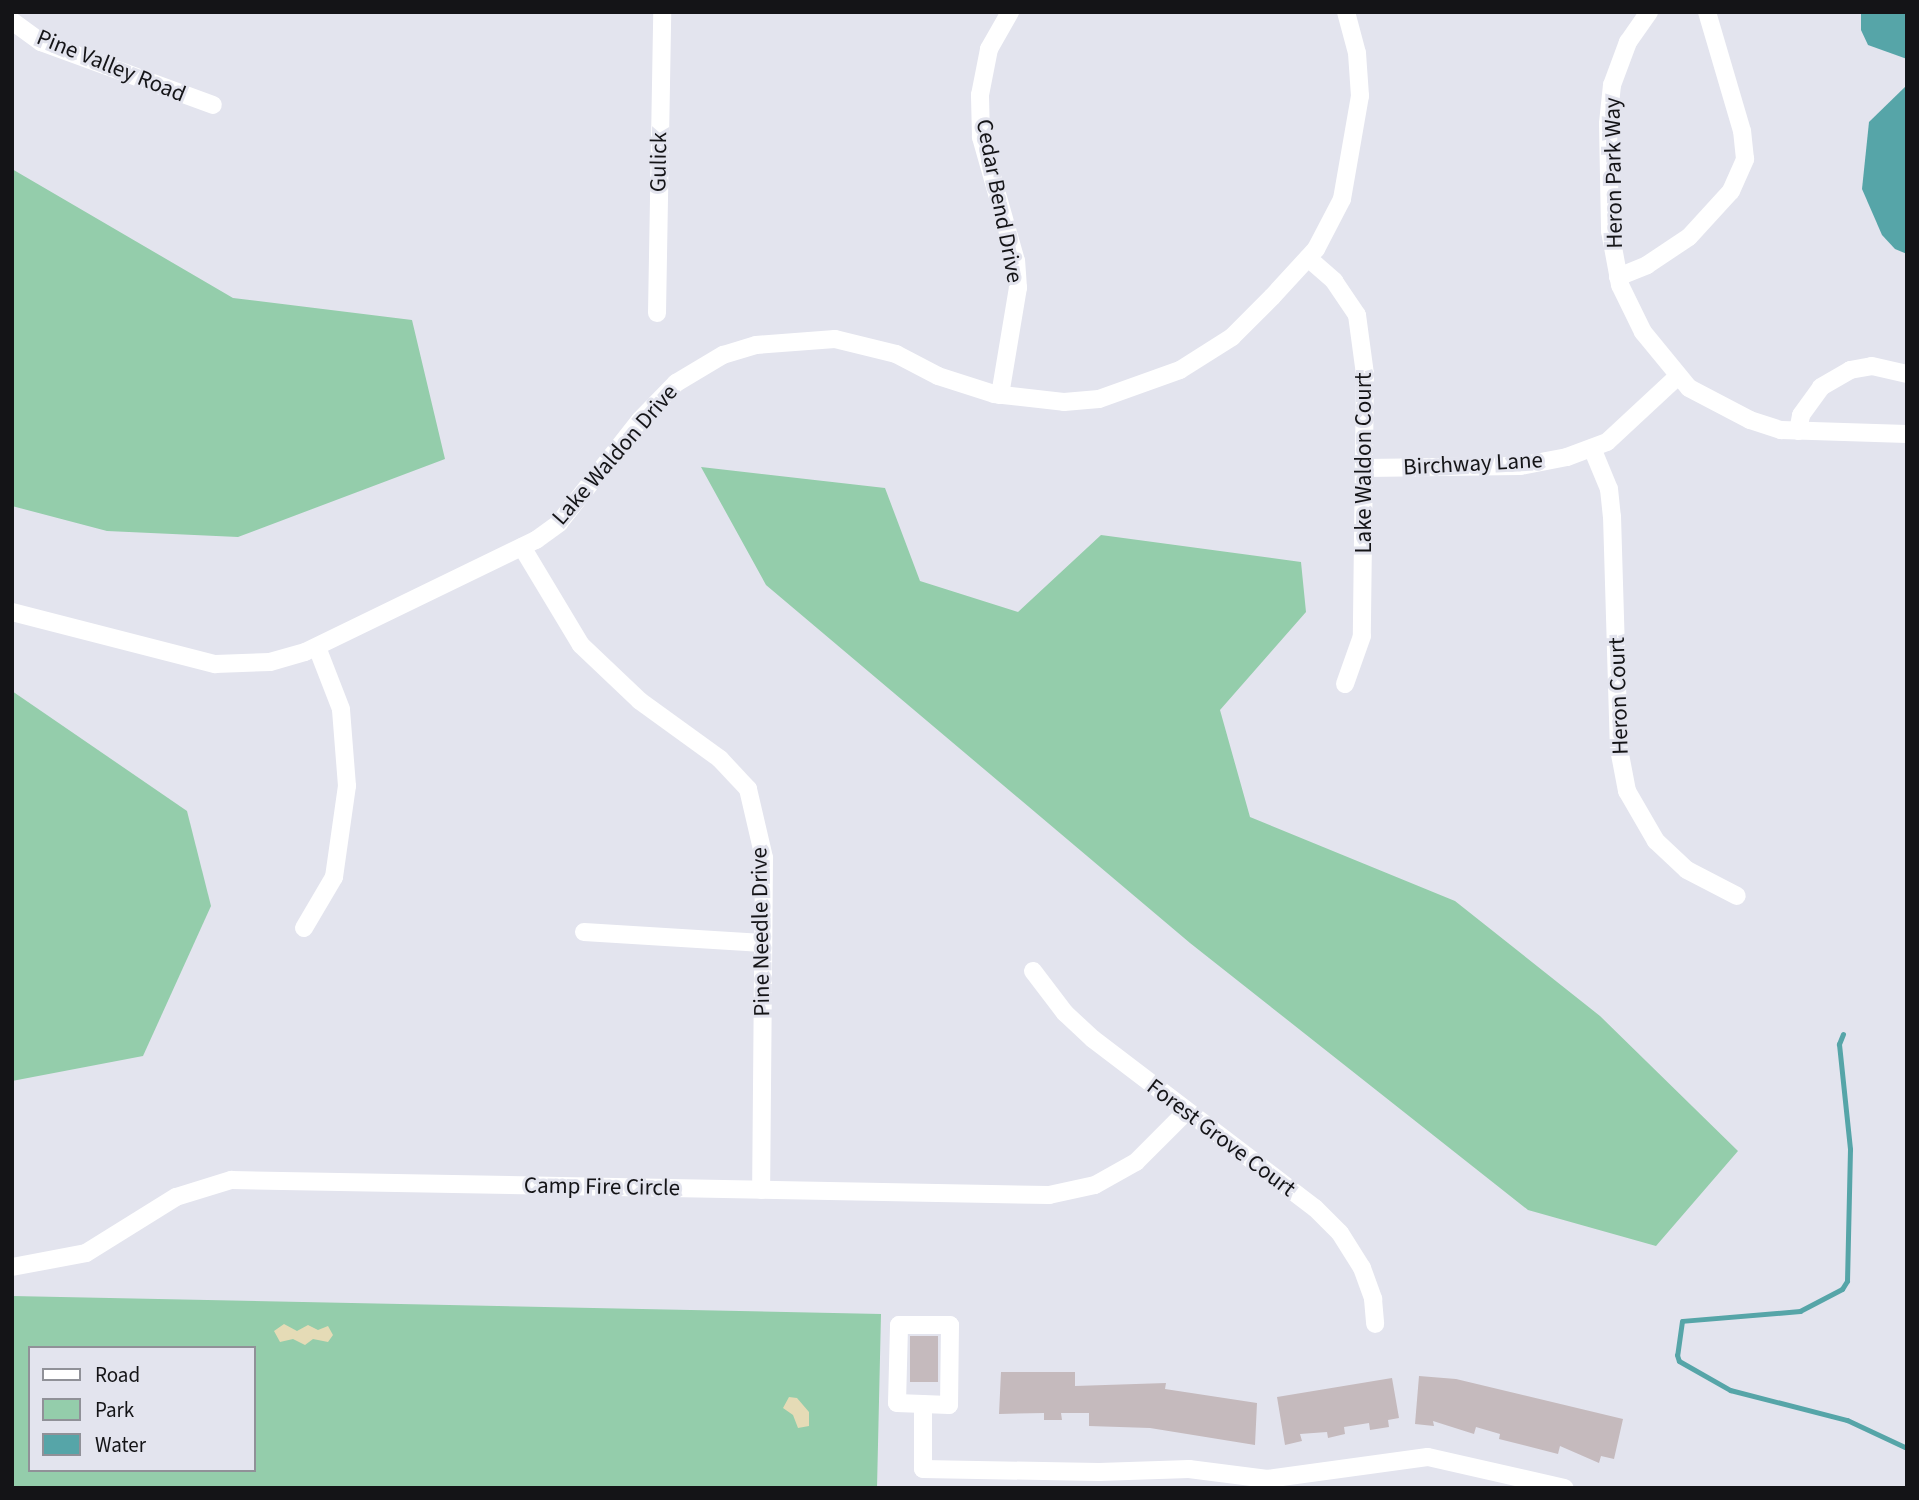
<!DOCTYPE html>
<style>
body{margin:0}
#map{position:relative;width:1919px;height:1500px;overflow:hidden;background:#e3e4ee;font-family:"Source Sans 3",sans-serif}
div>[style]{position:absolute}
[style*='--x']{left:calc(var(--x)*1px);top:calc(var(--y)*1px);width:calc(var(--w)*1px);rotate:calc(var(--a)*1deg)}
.green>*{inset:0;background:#94cdab}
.sand>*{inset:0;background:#e5dbb6}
.water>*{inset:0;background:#56a5a8}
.stream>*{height:5px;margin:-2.5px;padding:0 2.5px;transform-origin:2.5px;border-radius:2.5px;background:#56a5a8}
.building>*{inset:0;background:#c5babd;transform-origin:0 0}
.minor>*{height:18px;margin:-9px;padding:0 9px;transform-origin:9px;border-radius:9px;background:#fff}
span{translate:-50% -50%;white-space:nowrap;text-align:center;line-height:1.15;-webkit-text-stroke:6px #e3e4ee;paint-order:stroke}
.street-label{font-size:23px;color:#141417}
.frame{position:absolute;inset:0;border:14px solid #141417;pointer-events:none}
.legend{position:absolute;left:28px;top:1346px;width:228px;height:126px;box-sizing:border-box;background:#e3e4ee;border:2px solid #909198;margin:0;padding:9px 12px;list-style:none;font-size:21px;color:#141417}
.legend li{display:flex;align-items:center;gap:14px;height:35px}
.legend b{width:35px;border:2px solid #909198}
</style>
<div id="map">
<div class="green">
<div style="clip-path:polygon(12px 169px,233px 298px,412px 320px,445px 459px,238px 537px,107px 531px,12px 506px)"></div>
<div style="clip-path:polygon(701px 467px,885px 488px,920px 581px,1018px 612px,1101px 535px,1301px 562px,1306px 612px,1220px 710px,1250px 817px,1455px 901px,1600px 1016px,1738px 1151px,1656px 1246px,1528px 1210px,1190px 943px,766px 585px)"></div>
<div style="clip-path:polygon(12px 691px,187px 811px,211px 906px,143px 1056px,12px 1081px)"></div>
<div style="clip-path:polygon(evenodd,12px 1296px,881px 1314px,877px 1488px,12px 1488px,12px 1296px,30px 1348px,254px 1348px,254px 1470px,30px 1470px,30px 1348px)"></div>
</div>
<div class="sand">
<div style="clip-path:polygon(284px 1324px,297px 1331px,308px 1325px,318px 1330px,328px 1326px,333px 1335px,328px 1342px,313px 1339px,305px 1345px,293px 1339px,280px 1342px,274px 1331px)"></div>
<div style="clip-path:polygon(789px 1397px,797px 1398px,809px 1412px,809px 1426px,798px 1428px,793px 1415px,783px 1408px)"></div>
</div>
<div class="water">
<div style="clip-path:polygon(1861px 12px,1907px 12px,1907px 59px,1868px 45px,1861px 30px)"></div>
<div style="clip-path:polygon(1907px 85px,1907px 254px,1895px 249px,1882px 235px,1862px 189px,1869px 122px)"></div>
</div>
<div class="stream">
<div style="--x:1843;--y:1034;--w:11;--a:112"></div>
<div style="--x:1839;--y:1044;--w:106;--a:84"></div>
<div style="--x:1850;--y:1149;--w:132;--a:91.3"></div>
<div style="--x:1847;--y:1281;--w:9;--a:122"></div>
<div style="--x:1842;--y:1289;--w:47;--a:152.4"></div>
<div style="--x:1800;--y:1311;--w:118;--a:175.2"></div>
<div style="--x:1682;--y:1321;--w:34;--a:98"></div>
<div style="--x:1677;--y:1355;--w:6;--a:72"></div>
<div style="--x:1679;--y:1361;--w:59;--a:29.6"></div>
<div style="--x:1730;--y:1390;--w:121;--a:14.4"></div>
<div style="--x:1847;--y:1420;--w:66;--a:25"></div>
</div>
<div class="building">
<div style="left:910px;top:1336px;width:28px;height:46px"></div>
<div style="clip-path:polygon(1001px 1372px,1075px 1372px,1075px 1386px,1166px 1383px,1165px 1389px,1257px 1403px,1255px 1445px,1150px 1428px,1089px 1426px,1089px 1413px,1061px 1413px,1062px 1420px,1044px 1420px,1044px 1413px,999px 1414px)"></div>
<div style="clip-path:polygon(1419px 1376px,1456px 1379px,1623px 1419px,1614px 1459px,1601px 1456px,1599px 1463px,1560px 1446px,1558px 1454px,1499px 1439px,1500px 1434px,1476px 1427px,1474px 1434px,1433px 1421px,1434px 1426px,1415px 1424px)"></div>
<div style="clip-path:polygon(1392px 1378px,1399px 1418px,1388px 1420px,1389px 1427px,1370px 1430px,1369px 1423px,1344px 1427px,1345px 1434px,1328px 1438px,1327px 1432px,1300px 1434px,1302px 1441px,1285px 1445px,1277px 1397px)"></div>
</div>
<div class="minor">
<div style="--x:1649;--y:12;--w:37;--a:125"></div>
<div style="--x:1628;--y:42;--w:46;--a:110.4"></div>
<div style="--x:1612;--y:85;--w:39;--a:96"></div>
<div style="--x:1608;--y:124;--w:107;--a:88.9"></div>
<div style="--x:1610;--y:231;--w:55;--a:79.5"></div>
<div style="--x:1620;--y:285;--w:52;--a:63.9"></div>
<div style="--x:1643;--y:332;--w:72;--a:50.6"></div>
<div style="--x:1689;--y:388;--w:69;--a:27.7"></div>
<div style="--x:1750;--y:420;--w:33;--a:18"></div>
<div style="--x:1781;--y:430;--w:126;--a:1.8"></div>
<div style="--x:12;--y:21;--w:36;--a:36"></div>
<div style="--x:41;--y:42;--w:183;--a:20.1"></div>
<div style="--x:1308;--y:258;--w:35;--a:41"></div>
<div style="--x:1334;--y:281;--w:41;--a:55.9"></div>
<div style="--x:1357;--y:315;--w:60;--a:82.3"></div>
<div style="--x:1365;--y:374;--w:262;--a:90.7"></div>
<div style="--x:1362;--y:636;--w:51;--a:109.5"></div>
<div style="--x:1618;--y:277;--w:31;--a:-22"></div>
<div style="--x:1647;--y:265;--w:50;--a:-33.7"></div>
<div style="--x:1689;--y:237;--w:62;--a:-47.6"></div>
<div style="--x:1731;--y:191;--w:35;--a:-66"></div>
<div style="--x:1745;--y:159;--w:28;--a:-96"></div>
<div style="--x:1742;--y:131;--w:124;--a:-106.4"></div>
<div style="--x:657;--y:313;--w:301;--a:-89"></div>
<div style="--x:1000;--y:395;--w:109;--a:-80.5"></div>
<div style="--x:1018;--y:288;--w:27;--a:-94"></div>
<div style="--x:1016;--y:261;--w:129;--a:-105.8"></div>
<div style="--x:981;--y:137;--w:42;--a:-91.4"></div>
<div style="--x:980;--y:95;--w:47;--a:-78.9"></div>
<div style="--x:989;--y:49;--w:43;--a:-60.4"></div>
<div style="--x:1798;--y:431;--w:16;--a:-79"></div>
<div style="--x:1801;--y:415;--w:34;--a:-54"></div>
<div style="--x:1821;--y:387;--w:34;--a:-30"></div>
<div style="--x:1850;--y:370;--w:22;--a:-10"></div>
<div style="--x:1872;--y:366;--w:36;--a:13"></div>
<div style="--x:1592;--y:448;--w:44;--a:67.5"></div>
<div style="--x:1609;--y:489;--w:27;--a:84"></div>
<div style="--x:1612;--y:516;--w:233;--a:88.3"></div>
<div style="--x:1619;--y:749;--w:43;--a:79.2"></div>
<div style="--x:1627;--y:791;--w:58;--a:59.9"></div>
<div style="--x:1656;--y:841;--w:42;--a:43.1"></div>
<div style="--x:1687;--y:870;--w:56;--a:27.5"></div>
<div style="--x:1365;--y:468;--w:155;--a:-0.7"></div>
<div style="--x:1520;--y:466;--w:48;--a:-10.8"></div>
<div style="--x:1567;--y:457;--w:43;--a:-20.6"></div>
<div style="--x:1607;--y:442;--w:97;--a:-42.9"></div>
<div style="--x:522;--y:547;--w:114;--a:59"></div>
<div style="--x:581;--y:645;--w:81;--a:43.5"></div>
<div style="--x:640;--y:701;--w:99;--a:35.9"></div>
<div style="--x:720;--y:759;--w:41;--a:47"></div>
<div style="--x:748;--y:789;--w:71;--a:76.9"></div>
<div style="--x:764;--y:858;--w:332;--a:90.5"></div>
<div style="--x:12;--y:612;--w:210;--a:14.4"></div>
<div style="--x:215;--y:664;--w:55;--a:-2.1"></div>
<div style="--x:270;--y:662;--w:36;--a:-16"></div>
<div style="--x:305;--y:652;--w:257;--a:-25.9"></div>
<div style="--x:536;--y:540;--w:29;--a:-36"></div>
<div style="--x:559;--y:523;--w:131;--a:-51.8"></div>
<div style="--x:640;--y:420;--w:52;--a:-45.8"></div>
<div style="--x:676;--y:383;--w:55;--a:-30.8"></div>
<div style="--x:723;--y:355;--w:34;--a:-17"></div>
<div style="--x:756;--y:345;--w:79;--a:-4.3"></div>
<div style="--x:835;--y:339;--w:63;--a:13.8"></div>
<div style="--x:896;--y:354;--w:47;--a:27.6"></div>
<div style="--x:938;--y:376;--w:59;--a:17.8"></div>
<div style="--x:994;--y:394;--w:70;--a:6.5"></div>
<div style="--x:1064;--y:402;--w:35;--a:-5"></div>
<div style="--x:1099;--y:399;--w:86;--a:-19.7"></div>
<div style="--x:1180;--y:370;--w:62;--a:-32.4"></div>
<div style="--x:1232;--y:337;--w:57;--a:-45"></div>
<div style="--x:1272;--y:297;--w:65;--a:-47.5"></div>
<div style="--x:1316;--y:249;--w:56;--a:-62.5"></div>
<div style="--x:1342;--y:199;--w:105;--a:-80.1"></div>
<div style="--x:1360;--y:96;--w:43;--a:-94"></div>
<div style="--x:1357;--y:53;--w:42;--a:-105"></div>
<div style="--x:304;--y:928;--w:59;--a:-59.5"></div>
<div style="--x:334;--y:877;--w:92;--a:-81.9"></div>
<div style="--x:347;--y:786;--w:77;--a:-94.5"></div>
<div style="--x:341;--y:709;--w:66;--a:-111.2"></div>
<div style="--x:584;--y:932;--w:179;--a:3.5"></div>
<div style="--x:1033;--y:971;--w:53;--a:52.7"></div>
<div style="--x:1065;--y:1013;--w:38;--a:43"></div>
<div style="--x:1093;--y:1039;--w:279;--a:37.3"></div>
<div style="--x:1315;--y:1208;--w:35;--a:45"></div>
<div style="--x:1340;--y:1233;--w:41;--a:57.8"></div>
<div style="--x:1362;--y:1268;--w:33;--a:70"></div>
<div style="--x:1373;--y:1299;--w:25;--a:85"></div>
<div style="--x:12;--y:1267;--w:75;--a:-10.7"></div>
<div style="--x:86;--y:1253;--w:106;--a:-31.9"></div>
<div style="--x:176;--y:1197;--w:58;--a:-17.2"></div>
<div style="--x:231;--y:1180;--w:818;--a:1.05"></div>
<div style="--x:1049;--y:1195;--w:47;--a:-12.3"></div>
<div style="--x:1095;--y:1185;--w:47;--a:-29.3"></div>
<div style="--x:1136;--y:1162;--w:69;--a:-45"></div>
<div style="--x:923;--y:1404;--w:26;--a:-178"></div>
<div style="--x:897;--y:1403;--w:78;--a:-88.5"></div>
<div style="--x:899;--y:1325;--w:51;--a:0"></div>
<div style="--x:950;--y:1325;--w:80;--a:90.7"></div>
<div style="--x:949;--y:1405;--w:26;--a:-178"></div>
<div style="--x:923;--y:1404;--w:65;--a:90"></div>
<div style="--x:923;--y:1469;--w:176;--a:1"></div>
<div style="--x:1099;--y:1472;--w:90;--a:-1.9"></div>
<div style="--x:1189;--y:1469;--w:79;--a:7.3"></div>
<div style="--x:1267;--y:1479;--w:162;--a:-7.8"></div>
<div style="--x:1428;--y:1457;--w:140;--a:12.8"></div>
</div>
<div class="street-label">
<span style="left:111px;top:66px;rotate:22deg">Pine Valley Road</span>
<span style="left:659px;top:162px;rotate:-89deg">Gulick</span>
<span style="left:1614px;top:173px;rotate:-91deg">Heron Park Way</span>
<span style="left:999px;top:201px;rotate:79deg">Cedar Bend Drive</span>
<span style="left:615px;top:455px;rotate:-49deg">Lake Waldon Drive</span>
<span style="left:1364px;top:463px;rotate:-90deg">Lake Waldon Court</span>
<span style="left:1473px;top:464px;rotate:-3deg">Birchway Lane</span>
<span style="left:1619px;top:696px;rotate:-92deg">Heron Court</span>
<span style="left:761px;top:932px;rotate:-91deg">Pine Needle Drive</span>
<span style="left:1221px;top:1138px;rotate:37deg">Forest Grove Court</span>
<span style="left:602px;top:1187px;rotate:1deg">Camp Fire Circle</span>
</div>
<div class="frame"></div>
<ul class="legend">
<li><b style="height:9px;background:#fff"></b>Road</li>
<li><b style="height:19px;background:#94cdab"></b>Park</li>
<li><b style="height:19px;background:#56a5a8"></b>Water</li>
</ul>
</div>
